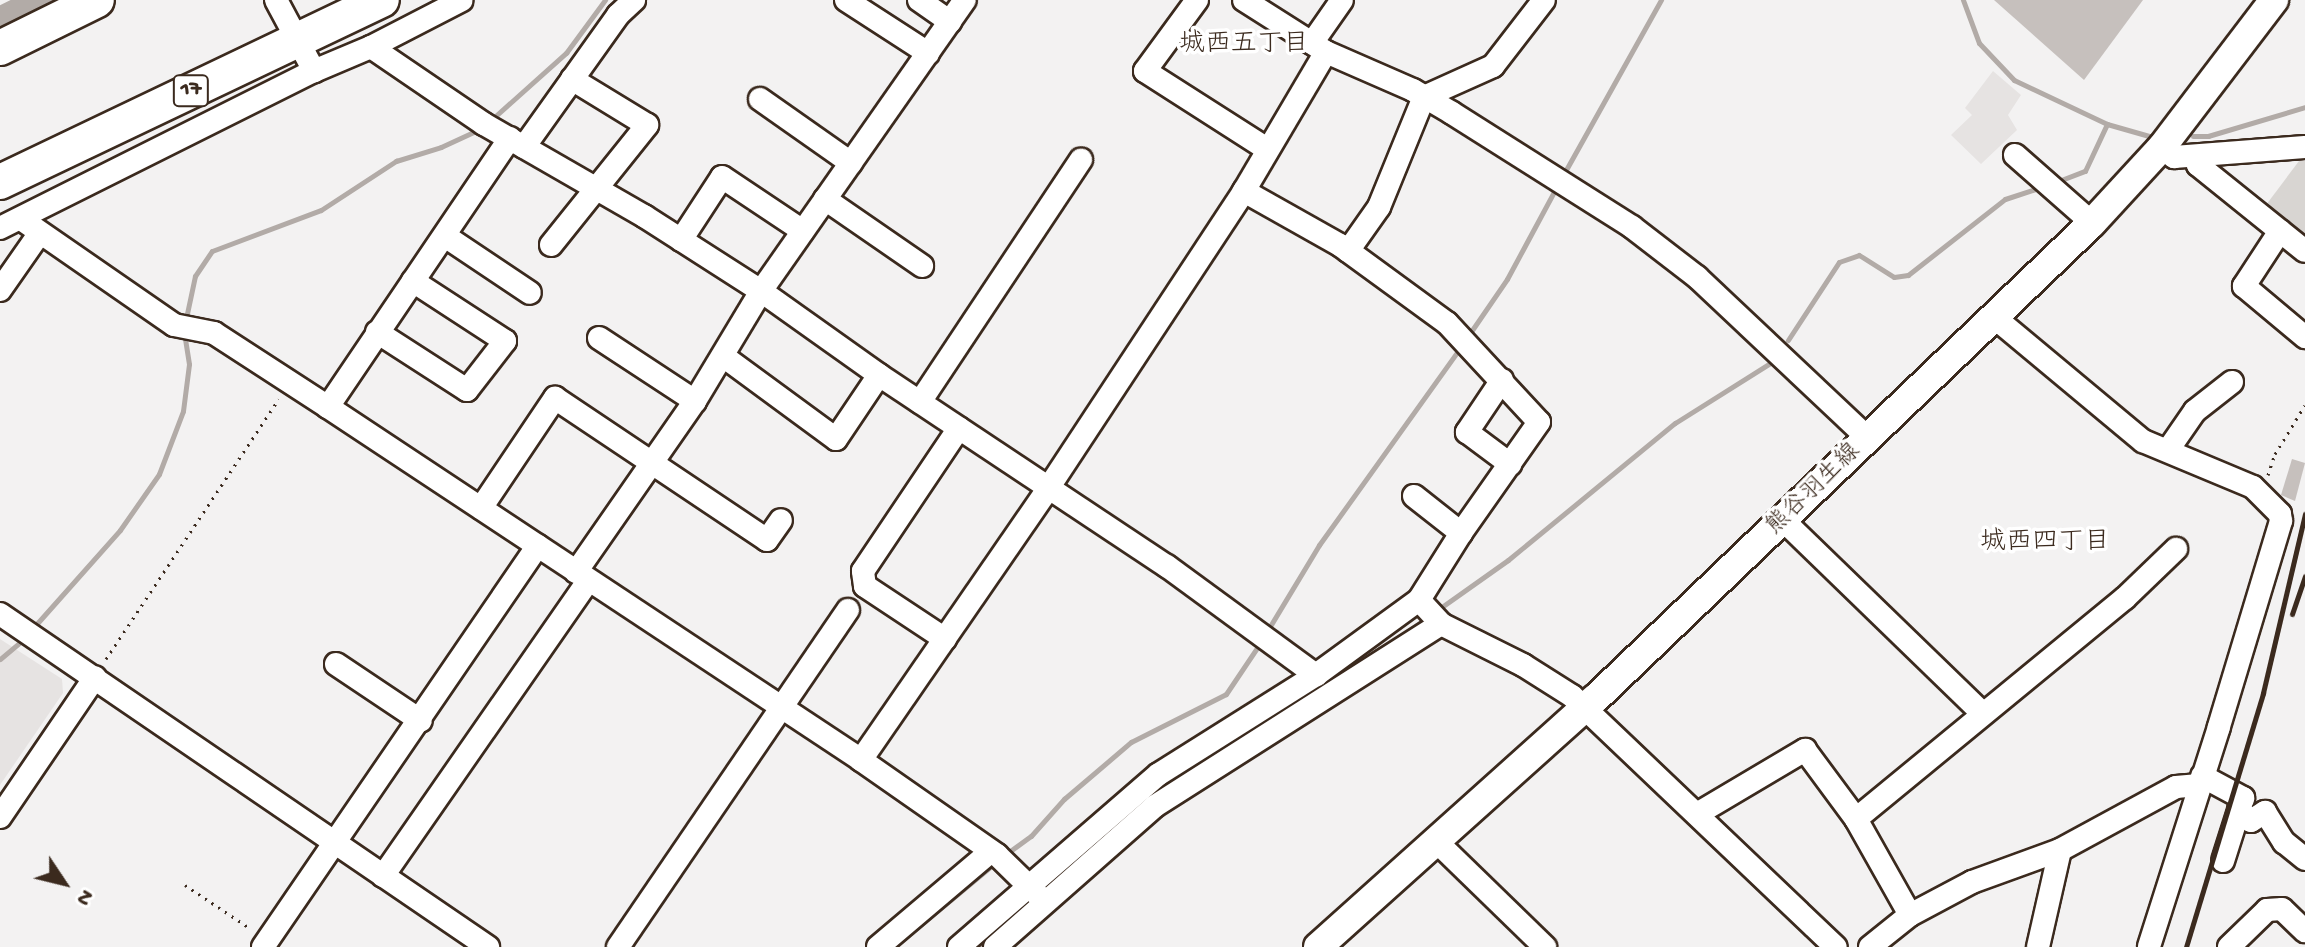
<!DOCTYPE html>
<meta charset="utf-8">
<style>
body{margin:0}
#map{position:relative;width:2305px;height:947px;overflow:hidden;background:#f3f2f2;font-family:"Gochi Hand","Klee One",sans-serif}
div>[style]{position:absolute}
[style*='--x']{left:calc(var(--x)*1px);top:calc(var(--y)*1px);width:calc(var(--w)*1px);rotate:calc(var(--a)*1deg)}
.built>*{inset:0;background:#e6e3e2}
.green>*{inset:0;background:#d8d5d2}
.stream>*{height:5px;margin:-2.5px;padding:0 2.5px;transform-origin:2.5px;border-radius:2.5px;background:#b2aba7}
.river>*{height:32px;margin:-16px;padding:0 16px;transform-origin:16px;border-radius:16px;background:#b2aba7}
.building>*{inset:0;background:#c6c0bd}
.path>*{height:3px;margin-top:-1.5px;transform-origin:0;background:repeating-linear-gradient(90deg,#3b2a1e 0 2px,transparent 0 8px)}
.roads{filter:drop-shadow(2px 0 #3b2a1e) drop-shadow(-2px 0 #3b2a1e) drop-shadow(0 2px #3b2a1e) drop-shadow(0 -2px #3b2a1e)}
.minor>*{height:22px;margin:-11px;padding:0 11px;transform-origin:11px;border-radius:11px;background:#fff}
.major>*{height:28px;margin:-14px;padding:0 14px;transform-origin:14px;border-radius:14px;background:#fff}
.highway>*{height:34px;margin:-17px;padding:0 17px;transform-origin:17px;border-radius:17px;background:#fff}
.rail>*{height:5px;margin:-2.5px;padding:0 2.5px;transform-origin:2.5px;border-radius:2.5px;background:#3b2a1e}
span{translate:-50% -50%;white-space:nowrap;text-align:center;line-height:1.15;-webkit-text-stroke:7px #fff;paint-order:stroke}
.shield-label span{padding:2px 6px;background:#fff;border:2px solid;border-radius:6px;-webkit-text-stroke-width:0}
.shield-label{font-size:22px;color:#3b2a1e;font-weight:700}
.street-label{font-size:24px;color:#3b2a1e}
.neighbourhood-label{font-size:26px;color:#3b2a1e}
.north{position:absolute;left:24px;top:843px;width:80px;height:80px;-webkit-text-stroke:6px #fff;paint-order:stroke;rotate:125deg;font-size:22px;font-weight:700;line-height:32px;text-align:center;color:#3b2a1e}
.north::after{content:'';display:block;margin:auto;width:28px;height:36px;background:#3b2a1e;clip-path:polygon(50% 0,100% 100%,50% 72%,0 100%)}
</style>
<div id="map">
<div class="built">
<div style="clip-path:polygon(1993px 71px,2021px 95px,2008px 115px,2017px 130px,1981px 164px,1951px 135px,1972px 115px,1965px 108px)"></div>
<div style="clip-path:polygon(0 639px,62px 679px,63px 693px,0 785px)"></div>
</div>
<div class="green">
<div style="clip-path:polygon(2299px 161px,2305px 161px,2305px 243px,2263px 209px)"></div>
</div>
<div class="stream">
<div style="--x:1963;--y:0;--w:46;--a:69.6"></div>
<div style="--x:1979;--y:43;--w:51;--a:46.6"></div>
<div style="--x:2014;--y:80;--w:103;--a:25.3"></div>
<div style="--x:2107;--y:124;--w:51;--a:15.9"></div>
<div style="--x:491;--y:120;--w:101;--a:-41.8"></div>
<div style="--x:566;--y:53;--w:66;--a:-53.7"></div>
<div style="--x:2193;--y:136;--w:15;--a:0"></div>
<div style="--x:2208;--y:136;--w:101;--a:-16.6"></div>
<div style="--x:1562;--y:177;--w:203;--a:-60.8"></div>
<div style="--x:2056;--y:182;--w:31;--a:-21"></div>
<div style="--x:2085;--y:171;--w:52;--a:-64.9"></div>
<div style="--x:185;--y:323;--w:48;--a:-78"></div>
<div style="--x:195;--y:276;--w:30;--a:-56"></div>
<div style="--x:212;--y:251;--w:116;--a:-20.6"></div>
<div style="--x:321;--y:210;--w:90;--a:-33.2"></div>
<div style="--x:396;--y:161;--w:47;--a:-17.3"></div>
<div style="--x:441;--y:147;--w:43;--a:-24.8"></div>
<div style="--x:1468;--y:336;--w:69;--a:-55.6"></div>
<div style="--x:1507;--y:279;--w:106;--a:-61.7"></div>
<div style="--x:1788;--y:340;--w:93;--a:-56.8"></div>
<div style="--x:1839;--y:262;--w:21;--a:-19"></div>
<div style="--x:1859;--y:255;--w:41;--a:32.2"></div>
<div style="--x:1894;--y:277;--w:14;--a:-8"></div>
<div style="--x:1908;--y:275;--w:123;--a:-38.1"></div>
<div style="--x:2005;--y:199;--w:40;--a:-18"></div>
<div style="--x:1436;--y:611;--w:88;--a:-35.3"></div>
<div style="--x:1508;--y:560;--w:216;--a:-39.4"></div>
<div style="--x:1675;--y:423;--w:118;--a:-32.2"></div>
<div style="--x:33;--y:628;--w:131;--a:-48.4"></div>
<div style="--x:120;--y:530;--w:68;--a:-55.1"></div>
<div style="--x:159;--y:474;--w:67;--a:-69.1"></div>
<div style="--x:183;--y:411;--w:47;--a:-82.7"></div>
<div style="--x:189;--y:364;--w:32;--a:-99"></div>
<div style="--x:1266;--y:633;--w:103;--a:-58.9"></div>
<div style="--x:1319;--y:545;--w:244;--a:-54.4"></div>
<div style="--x:1394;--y:641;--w:42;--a:-35.2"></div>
<div style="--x:0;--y:659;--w:31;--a:-40"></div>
<div style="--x:1155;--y:794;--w:206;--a:-32.7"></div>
<div style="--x:1006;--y:854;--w:31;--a:-36"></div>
<div style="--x:1031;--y:836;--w:50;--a:-48.3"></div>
<div style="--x:1064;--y:799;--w:88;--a:-40.4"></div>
<div style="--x:1131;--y:742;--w:106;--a:-26.8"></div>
<div style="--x:1226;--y:694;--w:63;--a:-56.1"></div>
<div style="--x:901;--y:941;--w:122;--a:-39.7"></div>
<div style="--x:977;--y:947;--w:72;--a:-40.5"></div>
</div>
<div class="river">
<div style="--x:0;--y:23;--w:52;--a:-26.1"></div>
</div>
<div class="building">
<div style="clip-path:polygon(1994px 0,2143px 0,2084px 80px)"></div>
<div style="clip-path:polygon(2292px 459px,2305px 463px,2295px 501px,2281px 495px)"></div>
</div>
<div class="path">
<div style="--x:2268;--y:475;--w:22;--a:-72"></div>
<div style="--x:2275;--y:454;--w:57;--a:-58.5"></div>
<div style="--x:106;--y:659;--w:312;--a:-56.4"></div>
<div style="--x:185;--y:885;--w:79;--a:33.7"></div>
</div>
<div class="roads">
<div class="minor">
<div style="--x:276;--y:0;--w:81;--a:61.8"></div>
<div style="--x:314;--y:71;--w:62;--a:-22.8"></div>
<div style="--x:371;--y:47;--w:102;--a:-27.3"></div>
<div style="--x:846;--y:0;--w:98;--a:32.9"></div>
<div style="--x:919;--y:0;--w:38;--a:35"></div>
<div style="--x:1197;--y:0;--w:88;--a:126.2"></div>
<div style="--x:1145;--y:71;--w:145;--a:32.6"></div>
<div style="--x:1244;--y:0;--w:97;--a:32.4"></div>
<div style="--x:1326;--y:52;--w:95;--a:23.6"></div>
<div style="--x:1413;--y:90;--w:45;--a:30.5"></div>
<div style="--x:1452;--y:113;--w:213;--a:32.3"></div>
<div style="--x:1632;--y:227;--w:82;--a:37.6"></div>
<div style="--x:1697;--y:277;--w:235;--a:43.3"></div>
<div style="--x:1312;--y:43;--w:52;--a:-55.1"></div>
<div style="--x:371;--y:47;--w:137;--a:34.3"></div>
<div style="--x:484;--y:124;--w:185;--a:29.9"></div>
<div style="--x:644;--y:216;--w:139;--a:32.7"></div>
<div style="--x:761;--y:291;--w:145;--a:35.4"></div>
<div style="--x:879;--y:375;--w:346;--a:33.6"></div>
<div style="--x:1167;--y:566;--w:185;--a:36.2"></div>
<div style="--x:760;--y:99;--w:111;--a:35.1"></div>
<div style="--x:510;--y:138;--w:325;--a:124.1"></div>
<div style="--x:328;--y:407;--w:252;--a:33.5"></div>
<div style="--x:524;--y:147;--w:162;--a:-54.5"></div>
<div style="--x:618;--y:15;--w:22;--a:-43"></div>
<div style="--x:2162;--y:147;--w:16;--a:40"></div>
<div style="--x:2174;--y:157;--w:131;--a:-4.4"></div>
<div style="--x:2015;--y:155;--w:103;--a:41.4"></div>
<div style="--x:2197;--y:156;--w:9;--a:84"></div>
<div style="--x:2198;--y:165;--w:137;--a:38.8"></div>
<div style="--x:1244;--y:191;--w:110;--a:29.4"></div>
<div style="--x:1340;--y:245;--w:132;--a:36.1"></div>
<div style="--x:1447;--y:323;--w:135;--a:47.1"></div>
<div style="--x:1539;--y:422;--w:136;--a:125.1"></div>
<div style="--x:1461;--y:533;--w:79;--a:122.1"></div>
<div style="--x:825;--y:199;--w:118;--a:34.6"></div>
<div style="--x:21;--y:219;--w:186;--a:34.7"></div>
<div style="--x:174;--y:325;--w:41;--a:11.3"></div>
<div style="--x:214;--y:333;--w:136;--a:33"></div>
<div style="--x:0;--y:228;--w:351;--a:-26.6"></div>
<div style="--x:2280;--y:231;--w:66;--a:123.2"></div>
<div style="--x:2244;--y:286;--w:80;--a:39.9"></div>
<div style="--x:445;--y:236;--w:102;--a:33.8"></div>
<div style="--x:681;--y:240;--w:75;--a:-56.9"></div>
<div style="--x:722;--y:177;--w:97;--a:33.7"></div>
<div style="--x:551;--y:245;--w:154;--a:-51.3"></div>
<div style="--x:647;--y:125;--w:88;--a:-148.5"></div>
<div style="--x:1348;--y:251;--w:54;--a:-54.8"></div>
<div style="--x:1379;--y:207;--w:119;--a:-67.8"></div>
<div style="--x:1424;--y:97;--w:76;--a:-24.2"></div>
<div style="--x:1493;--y:66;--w:83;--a:-52.3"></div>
<div style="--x:0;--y:290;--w:68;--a:-55.1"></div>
<div style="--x:1994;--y:317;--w:194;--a:39.8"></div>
<div style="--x:2143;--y:441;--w:119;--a:22.7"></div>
<div style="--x:2253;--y:487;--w:38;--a:45"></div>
<div style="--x:2280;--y:514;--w:7;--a:82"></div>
<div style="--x:2281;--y:521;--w:215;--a:106.8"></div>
<div style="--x:2219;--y:727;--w:231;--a:107.7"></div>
<div style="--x:377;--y:332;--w:107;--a:32.8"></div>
<div style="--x:467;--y:390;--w:62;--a:-52.2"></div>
<div style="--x:505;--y:341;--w:110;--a:-146.9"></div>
<div style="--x:599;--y:338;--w:115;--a:33.3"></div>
<div style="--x:723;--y:356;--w:140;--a:36.3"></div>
<div style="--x:836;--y:439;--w:77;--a:-56.1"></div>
<div style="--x:1502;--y:380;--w:63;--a:123.9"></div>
<div style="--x:1467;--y:432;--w:54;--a:36.7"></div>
<div style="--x:920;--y:402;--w:291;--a:-56.4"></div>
<div style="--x:2168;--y:450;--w:47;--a:-55.3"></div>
<div style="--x:2195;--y:411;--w:47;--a:-38.1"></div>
<div style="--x:1414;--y:496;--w:60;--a:38.2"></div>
<div style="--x:481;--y:508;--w:133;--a:-56.1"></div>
<div style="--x:555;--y:398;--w:255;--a:33.8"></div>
<div style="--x:767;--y:540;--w:24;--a:-55"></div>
<div style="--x:1783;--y:520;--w:276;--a:44.1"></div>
<div style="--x:576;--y:572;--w:208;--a:-55.2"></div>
<div style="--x:695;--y:401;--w:128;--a:-59"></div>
<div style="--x:761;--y:291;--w:355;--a:-55"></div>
<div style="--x:0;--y:614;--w:591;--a:34.31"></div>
<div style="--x:945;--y:639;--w:96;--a:-146.5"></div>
<div style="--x:865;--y:586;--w:15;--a:-98"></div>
<div style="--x:863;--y:571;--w:172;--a:-56.1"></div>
<div style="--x:336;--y:664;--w:102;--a:33.8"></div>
<div style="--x:861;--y:760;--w:166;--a:34.9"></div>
<div style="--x:997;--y:855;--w:57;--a:44.3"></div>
<div style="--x:2202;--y:776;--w:47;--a:28.2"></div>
<div style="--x:2243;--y:798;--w:66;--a:107.6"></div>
<div style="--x:2239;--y:810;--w:16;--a:43"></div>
<div style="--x:2251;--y:821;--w:17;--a:-33"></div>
<div style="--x:2265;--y:812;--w:36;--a:58"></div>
<div style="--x:2284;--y:842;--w:27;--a:39"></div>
<div style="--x:1697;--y:814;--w:126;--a:-30.7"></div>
<div style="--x:1805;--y:750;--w:86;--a:53.5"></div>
<div style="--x:1856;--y:819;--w:110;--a:60.6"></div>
<div style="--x:0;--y:817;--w:169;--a:-55.8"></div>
<div style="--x:1856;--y:819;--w:348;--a:-39.4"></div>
<div style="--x:2125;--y:598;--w:71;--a:-43.9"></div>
<div style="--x:1437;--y:842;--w:151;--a:44.2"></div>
<div style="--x:383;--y:876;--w:359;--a:-55.2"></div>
<div style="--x:263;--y:947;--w:486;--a:-55.6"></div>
<div style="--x:538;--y:546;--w:387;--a:33.5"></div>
<div style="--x:861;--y:760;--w:331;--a:-55.4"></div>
<div style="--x:1049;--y:487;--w:354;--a:-56.6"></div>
<div style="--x:1244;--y:191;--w:161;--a:-59.5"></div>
<div style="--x:618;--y:947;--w:408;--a:-55.7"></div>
<div style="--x:878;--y:947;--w:148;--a:-40.3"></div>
<div style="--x:959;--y:947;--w:264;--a:-40.9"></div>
<div style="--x:1159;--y:774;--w:186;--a:-32.2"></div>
<div style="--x:1316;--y:675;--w:127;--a:-36.1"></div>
<div style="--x:1419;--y:600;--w:33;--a:47"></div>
<div style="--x:1441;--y:624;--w:92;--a:26.6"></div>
<div style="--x:1523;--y:665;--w:58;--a:32.3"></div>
<div style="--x:1572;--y:696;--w:364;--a:43.6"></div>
<div style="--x:995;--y:947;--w:213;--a:-41.4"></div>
<div style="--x:1155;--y:806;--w:339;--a:-32.5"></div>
<div style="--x:1870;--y:947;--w:51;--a:-38.7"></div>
<div style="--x:1910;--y:915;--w:70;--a:-28"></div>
<div style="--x:1972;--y:882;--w:94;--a:-20"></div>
<div style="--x:2060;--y:850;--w:132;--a:-28.5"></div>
<div style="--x:2176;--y:787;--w:23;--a:-5"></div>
<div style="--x:2038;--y:947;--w:99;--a:-77.2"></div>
<div style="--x:2229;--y:947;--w:53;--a:-44.2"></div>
<div style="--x:2267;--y:910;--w:15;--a:-4"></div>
<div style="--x:2282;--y:909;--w:32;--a:44"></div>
</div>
<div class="major">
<div style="--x:1318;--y:947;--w:373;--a:-41.9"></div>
<div style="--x:1596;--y:698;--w:687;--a:-43.76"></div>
<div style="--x:2092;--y:223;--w:103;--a:-47.4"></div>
<div style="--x:2162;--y:147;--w:185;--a:-52.7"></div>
</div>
<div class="highway">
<div style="--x:0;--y:48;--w:108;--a:-26.3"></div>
<div style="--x:0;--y:182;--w:423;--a:-25.5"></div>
</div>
</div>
<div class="rail">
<div style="--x:2292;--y:614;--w:40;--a:-71.1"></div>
<div style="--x:2186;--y:947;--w:265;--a:-73.1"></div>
<div style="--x:2263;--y:693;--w:184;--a:-76.8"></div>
</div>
<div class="shield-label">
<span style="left:191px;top:91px">17</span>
</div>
<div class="street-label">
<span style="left:1814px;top:490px;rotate:-44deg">熊谷羽生線</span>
</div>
<div class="neighbourhood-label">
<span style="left:1244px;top:46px">城西五丁目</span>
<span style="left:2045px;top:544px">城西四丁目</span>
</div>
<div class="north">N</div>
</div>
